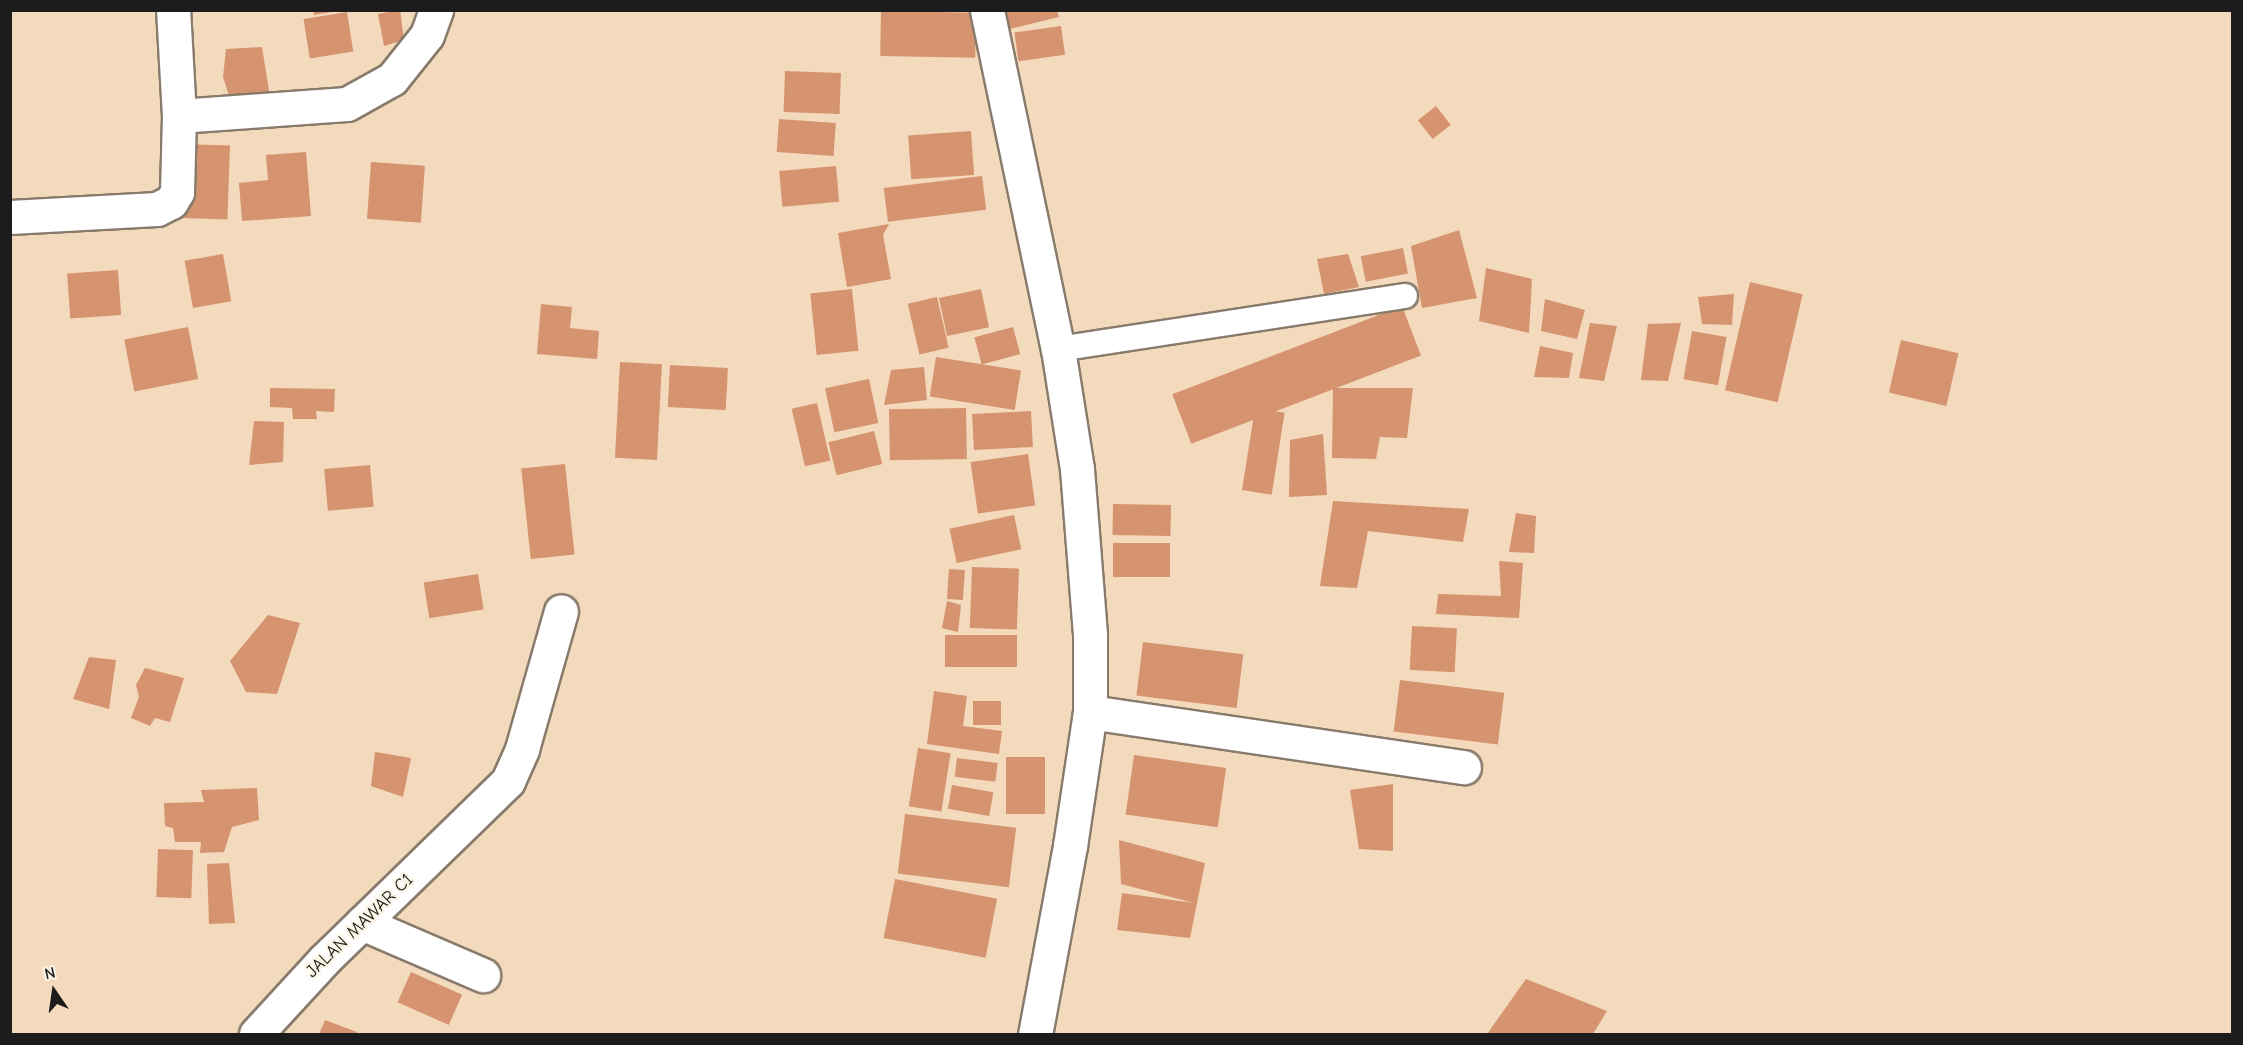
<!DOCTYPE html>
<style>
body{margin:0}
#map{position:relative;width:2243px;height:1045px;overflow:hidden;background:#f4dabc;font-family:"Comic Neue",sans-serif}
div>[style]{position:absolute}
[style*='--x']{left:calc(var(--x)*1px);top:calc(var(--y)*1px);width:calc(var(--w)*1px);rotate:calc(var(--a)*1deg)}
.building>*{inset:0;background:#d5936f;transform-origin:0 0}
.roads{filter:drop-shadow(2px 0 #887b6c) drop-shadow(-2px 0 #887b6c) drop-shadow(0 2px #887b6c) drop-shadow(0 -2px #887b6c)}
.service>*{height:24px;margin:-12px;padding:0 12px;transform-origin:12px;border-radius:12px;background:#fff}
.minor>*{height:33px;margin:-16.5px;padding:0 16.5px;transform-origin:16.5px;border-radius:16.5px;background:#fff}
span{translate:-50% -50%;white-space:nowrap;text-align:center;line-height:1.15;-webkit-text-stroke:4.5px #fcf5e5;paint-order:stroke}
.street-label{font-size:18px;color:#1c1c1c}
.frame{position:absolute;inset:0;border:12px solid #1c1c1c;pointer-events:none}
.north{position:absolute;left:24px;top:961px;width:60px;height:60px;-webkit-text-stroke:4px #fcf5e5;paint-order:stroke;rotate:347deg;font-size:16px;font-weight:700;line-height:24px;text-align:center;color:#1c1c1c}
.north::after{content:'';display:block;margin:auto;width:21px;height:27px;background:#1c1c1c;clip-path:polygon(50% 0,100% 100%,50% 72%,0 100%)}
</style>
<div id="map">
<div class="building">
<div style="clip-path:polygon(313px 10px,332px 10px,332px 12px,314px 15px)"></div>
<div style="clip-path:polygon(400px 10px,404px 40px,384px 46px,378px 14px)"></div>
<div style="clip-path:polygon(1006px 10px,1057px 10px,1059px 17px,1010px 29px)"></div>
<div style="left:881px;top:11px;width:95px;height:45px;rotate:1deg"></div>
<div style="left:347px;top:12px;width:40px;height:44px;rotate:81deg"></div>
<div style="left:1061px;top:26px;width:29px;height:47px;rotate:82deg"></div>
<div style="clip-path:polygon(262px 47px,271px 103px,233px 108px,223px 77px,226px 49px)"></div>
<div style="left:785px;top:71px;width:56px;height:41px;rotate:2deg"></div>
<div style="left:1436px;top:106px;width:24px;height:23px;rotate:52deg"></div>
<div style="left:779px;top:119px;width:57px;height:33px;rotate:4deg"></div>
<div style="left:971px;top:131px;width:44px;height:63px;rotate:86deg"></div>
<div style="left:184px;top:144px;width:46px;height:74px;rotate:2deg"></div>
<div style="clip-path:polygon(306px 152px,311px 216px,242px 221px,239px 183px,268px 180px,266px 155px)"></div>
<div style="left:371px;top:162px;width:54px;height:57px;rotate:4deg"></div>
<div style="left:836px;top:166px;width:36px;height:57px;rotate:85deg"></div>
<div style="left:982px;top:176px;width:34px;height:99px;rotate:83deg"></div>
<div style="clip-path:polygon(889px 224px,883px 235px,891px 279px,847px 287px,838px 233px)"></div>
<div style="clip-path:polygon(1459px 230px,1477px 298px,1422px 308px,1411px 246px)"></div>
<div style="left:1403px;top:248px;width:26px;height:43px;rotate:79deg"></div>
<div style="left:223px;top:254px;width:48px;height:39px;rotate:80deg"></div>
<div style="clip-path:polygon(1348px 254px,1359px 287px,1324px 294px,1317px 259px)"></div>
<div style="clip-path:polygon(1486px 268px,1532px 279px,1529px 333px,1479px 321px)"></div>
<div style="left:118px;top:270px;width:45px;height:51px;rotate:86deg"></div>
<div style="left:1750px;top:282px;width:54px;height:111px;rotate:13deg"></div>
<div style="left:852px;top:289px;width:62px;height:42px;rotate:84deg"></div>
<div style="left:981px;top:289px;width:39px;height:43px;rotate:78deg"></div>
<div style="clip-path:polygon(1734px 294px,1732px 325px,1702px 324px,1698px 297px)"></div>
<div style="left:937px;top:297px;width:52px;height:30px;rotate:77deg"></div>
<div style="clip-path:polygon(1545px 299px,1585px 310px,1577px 339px,1541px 331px)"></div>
<div style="clip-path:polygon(541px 304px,572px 307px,570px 328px,599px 331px,597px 359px,537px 354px)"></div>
<div style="left:1402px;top:306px;width:53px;height:246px;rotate:69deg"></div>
<div style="clip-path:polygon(1590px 323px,1617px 326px,1604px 381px,1579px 378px)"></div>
<div style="clip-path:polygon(1681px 323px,1668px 381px,1641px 380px,1648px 324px)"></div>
<div style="left:188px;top:327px;width:53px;height:65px;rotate:79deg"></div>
<div style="left:1013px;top:327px;width:28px;height:40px;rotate:75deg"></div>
<div style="left:1692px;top:331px;width:35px;height:49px;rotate:10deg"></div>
<div style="left:1901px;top:340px;width:59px;height:54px;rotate:13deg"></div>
<div style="clip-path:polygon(1540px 346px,1573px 353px,1569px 378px,1534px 377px)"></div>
<div style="left:936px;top:357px;width:86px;height:40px;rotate:9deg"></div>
<div style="left:620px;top:362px;width:42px;height:96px;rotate:3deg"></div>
<div style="left:670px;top:365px;width:58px;height:42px;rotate:3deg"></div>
<div style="clip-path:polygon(924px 367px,927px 400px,884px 405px,891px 370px)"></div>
<div style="left:869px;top:379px;width:45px;height:45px;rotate:78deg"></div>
<div style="clip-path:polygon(270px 388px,335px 389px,334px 412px,316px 411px,317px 419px,293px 419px,292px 408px,270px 407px)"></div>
<div style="clip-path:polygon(1333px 388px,1413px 388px,1407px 438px,1380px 437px,1376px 459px,1332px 458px)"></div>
<div style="left:817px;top:403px;width:59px;height:26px;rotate:77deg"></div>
<div style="left:966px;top:408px;width:51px;height:77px;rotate:89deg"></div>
<div style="left:1255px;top:408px;width:30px;height:83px;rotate:9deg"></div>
<div style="left:1031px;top:411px;width:36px;height:59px;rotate:87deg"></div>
<div style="clip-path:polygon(254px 421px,284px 422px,283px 462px,249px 465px)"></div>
<div style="left:874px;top:431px;width:34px;height:47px;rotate:76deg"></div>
<div style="clip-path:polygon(1323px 434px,1327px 495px,1289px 497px,1290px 440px)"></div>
<div style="left:1028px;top:454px;width:52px;height:58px;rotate:82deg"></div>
<div style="left:565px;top:464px;width:91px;height:44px;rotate:84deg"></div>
<div style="left:370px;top:465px;width:42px;height:46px;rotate:85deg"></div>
<div style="clip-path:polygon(1333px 501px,1469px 509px,1463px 542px,1368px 531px,1357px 588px,1320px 586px)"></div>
<div style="left:1113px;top:504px;width:58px;height:31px;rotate:1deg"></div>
<div style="clip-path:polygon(1516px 513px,1536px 516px,1534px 553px,1509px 552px)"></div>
<div style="left:1014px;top:515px;width:35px;height:66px;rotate:78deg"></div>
<div style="left:1113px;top:543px;width:57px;height:34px"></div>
<div style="clip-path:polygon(1499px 561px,1523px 563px,1519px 618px,1436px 614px,1438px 594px,1501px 596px)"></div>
<div style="left:972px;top:567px;width:47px;height:61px;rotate:2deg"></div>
<div style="left:949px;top:569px;width:16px;height:30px;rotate:4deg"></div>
<div style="left:478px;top:574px;width:36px;height:55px;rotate:81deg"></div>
<div style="clip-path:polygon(947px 601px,961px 605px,958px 632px,942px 628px)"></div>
<div style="clip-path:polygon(268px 615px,300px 623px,277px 694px,246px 692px,230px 661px)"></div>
<div style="left:1412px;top:626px;width:45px;height:44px;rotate:3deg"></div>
<div style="left:945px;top:635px;width:72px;height:32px"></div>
<div style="left:1143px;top:642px;width:101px;height:54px;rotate:7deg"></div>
<div style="clip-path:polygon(89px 657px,116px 660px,109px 709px,73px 699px)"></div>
<div style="clip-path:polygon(145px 668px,184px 678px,170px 722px,155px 718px,150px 726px,131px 718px,139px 697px,136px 685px)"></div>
<div style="left:1400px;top:680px;width:105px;height:52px;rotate:7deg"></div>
<div style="clip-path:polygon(934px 691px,967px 696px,963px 726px,1002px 731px,999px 754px,927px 744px)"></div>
<div style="left:973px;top:701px;width:28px;height:24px"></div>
<div style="left:918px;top:748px;width:33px;height:59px;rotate:9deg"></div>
<div style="clip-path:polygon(375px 752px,411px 758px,403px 797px,371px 786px)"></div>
<div style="left:1134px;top:755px;width:93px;height:60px;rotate:8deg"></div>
<div style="left:1006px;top:757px;width:39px;height:57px"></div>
<div style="left:957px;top:758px;width:41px;height:19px;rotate:7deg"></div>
<div style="clip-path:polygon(1393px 784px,1393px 851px,1359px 849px,1350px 790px)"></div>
<div style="left:952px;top:785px;width:42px;height:24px;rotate:10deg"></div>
<div style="clip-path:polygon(257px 788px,259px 820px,232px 827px,224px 852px,200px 853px,201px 842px,175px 842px,173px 828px,165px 826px,164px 803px,204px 802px,201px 790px)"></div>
<div style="left:905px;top:814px;width:112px;height:60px;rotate:7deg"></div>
<div style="clip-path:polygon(1119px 840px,1205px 863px,1190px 938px,1117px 930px,1122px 893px,1194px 903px,1121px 884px)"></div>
<div style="left:158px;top:849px;width:35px;height:48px;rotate:2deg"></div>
<div style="clip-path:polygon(229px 863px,235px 923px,209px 924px,207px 864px)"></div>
<div style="left:895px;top:879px;width:104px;height:60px;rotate:11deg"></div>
<div style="left:411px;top:972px;width:56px;height:33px;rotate:24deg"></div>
<div style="clip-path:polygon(1526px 979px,1607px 1011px,1593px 1034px,1487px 1034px)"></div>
<div style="clip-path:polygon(325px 1020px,357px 1032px,356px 1034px,319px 1034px)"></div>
</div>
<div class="roads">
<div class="service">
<div style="--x:1058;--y:349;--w:351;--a:-8.7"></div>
</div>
<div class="minor">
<div style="--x:987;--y:10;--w:346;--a:78.2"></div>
<div style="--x:1058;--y:349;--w:121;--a:81"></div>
<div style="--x:1077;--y:469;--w:167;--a:85.5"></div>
<div style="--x:1090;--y:635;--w:77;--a:90"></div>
<div style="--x:1090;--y:712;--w:135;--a:98.5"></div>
<div style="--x:1070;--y:846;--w:191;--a:100.5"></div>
<div style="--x:179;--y:116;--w:168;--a:-4.1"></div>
<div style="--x:347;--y:104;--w:51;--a:-29.1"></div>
<div style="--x:392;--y:79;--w:56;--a:-51.5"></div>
<div style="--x:427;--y:35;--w:27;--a:-70"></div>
<div style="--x:10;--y:217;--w:147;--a:-3.1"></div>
<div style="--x:157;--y:209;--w:16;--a:-27"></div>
<div style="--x:171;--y:202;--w:12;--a:-59"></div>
<div style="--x:177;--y:192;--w:76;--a:-88.5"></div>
<div style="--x:179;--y:116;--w:106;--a:-93.2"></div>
<div style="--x:1090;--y:712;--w:378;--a:8.4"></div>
<div style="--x:362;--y:923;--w:132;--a:23.3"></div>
<div style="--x:256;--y:1034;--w:100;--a:-47.4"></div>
<div style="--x:324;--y:960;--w:257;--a:-44.2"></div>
<div style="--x:508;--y:781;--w:35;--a:-66"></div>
<div style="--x:522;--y:749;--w:143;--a:-74.2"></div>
</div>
</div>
<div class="street-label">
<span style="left:360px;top:926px;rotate:-44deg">JALAN MAWAR C1</span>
</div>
<div class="frame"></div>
<div class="north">N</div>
</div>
